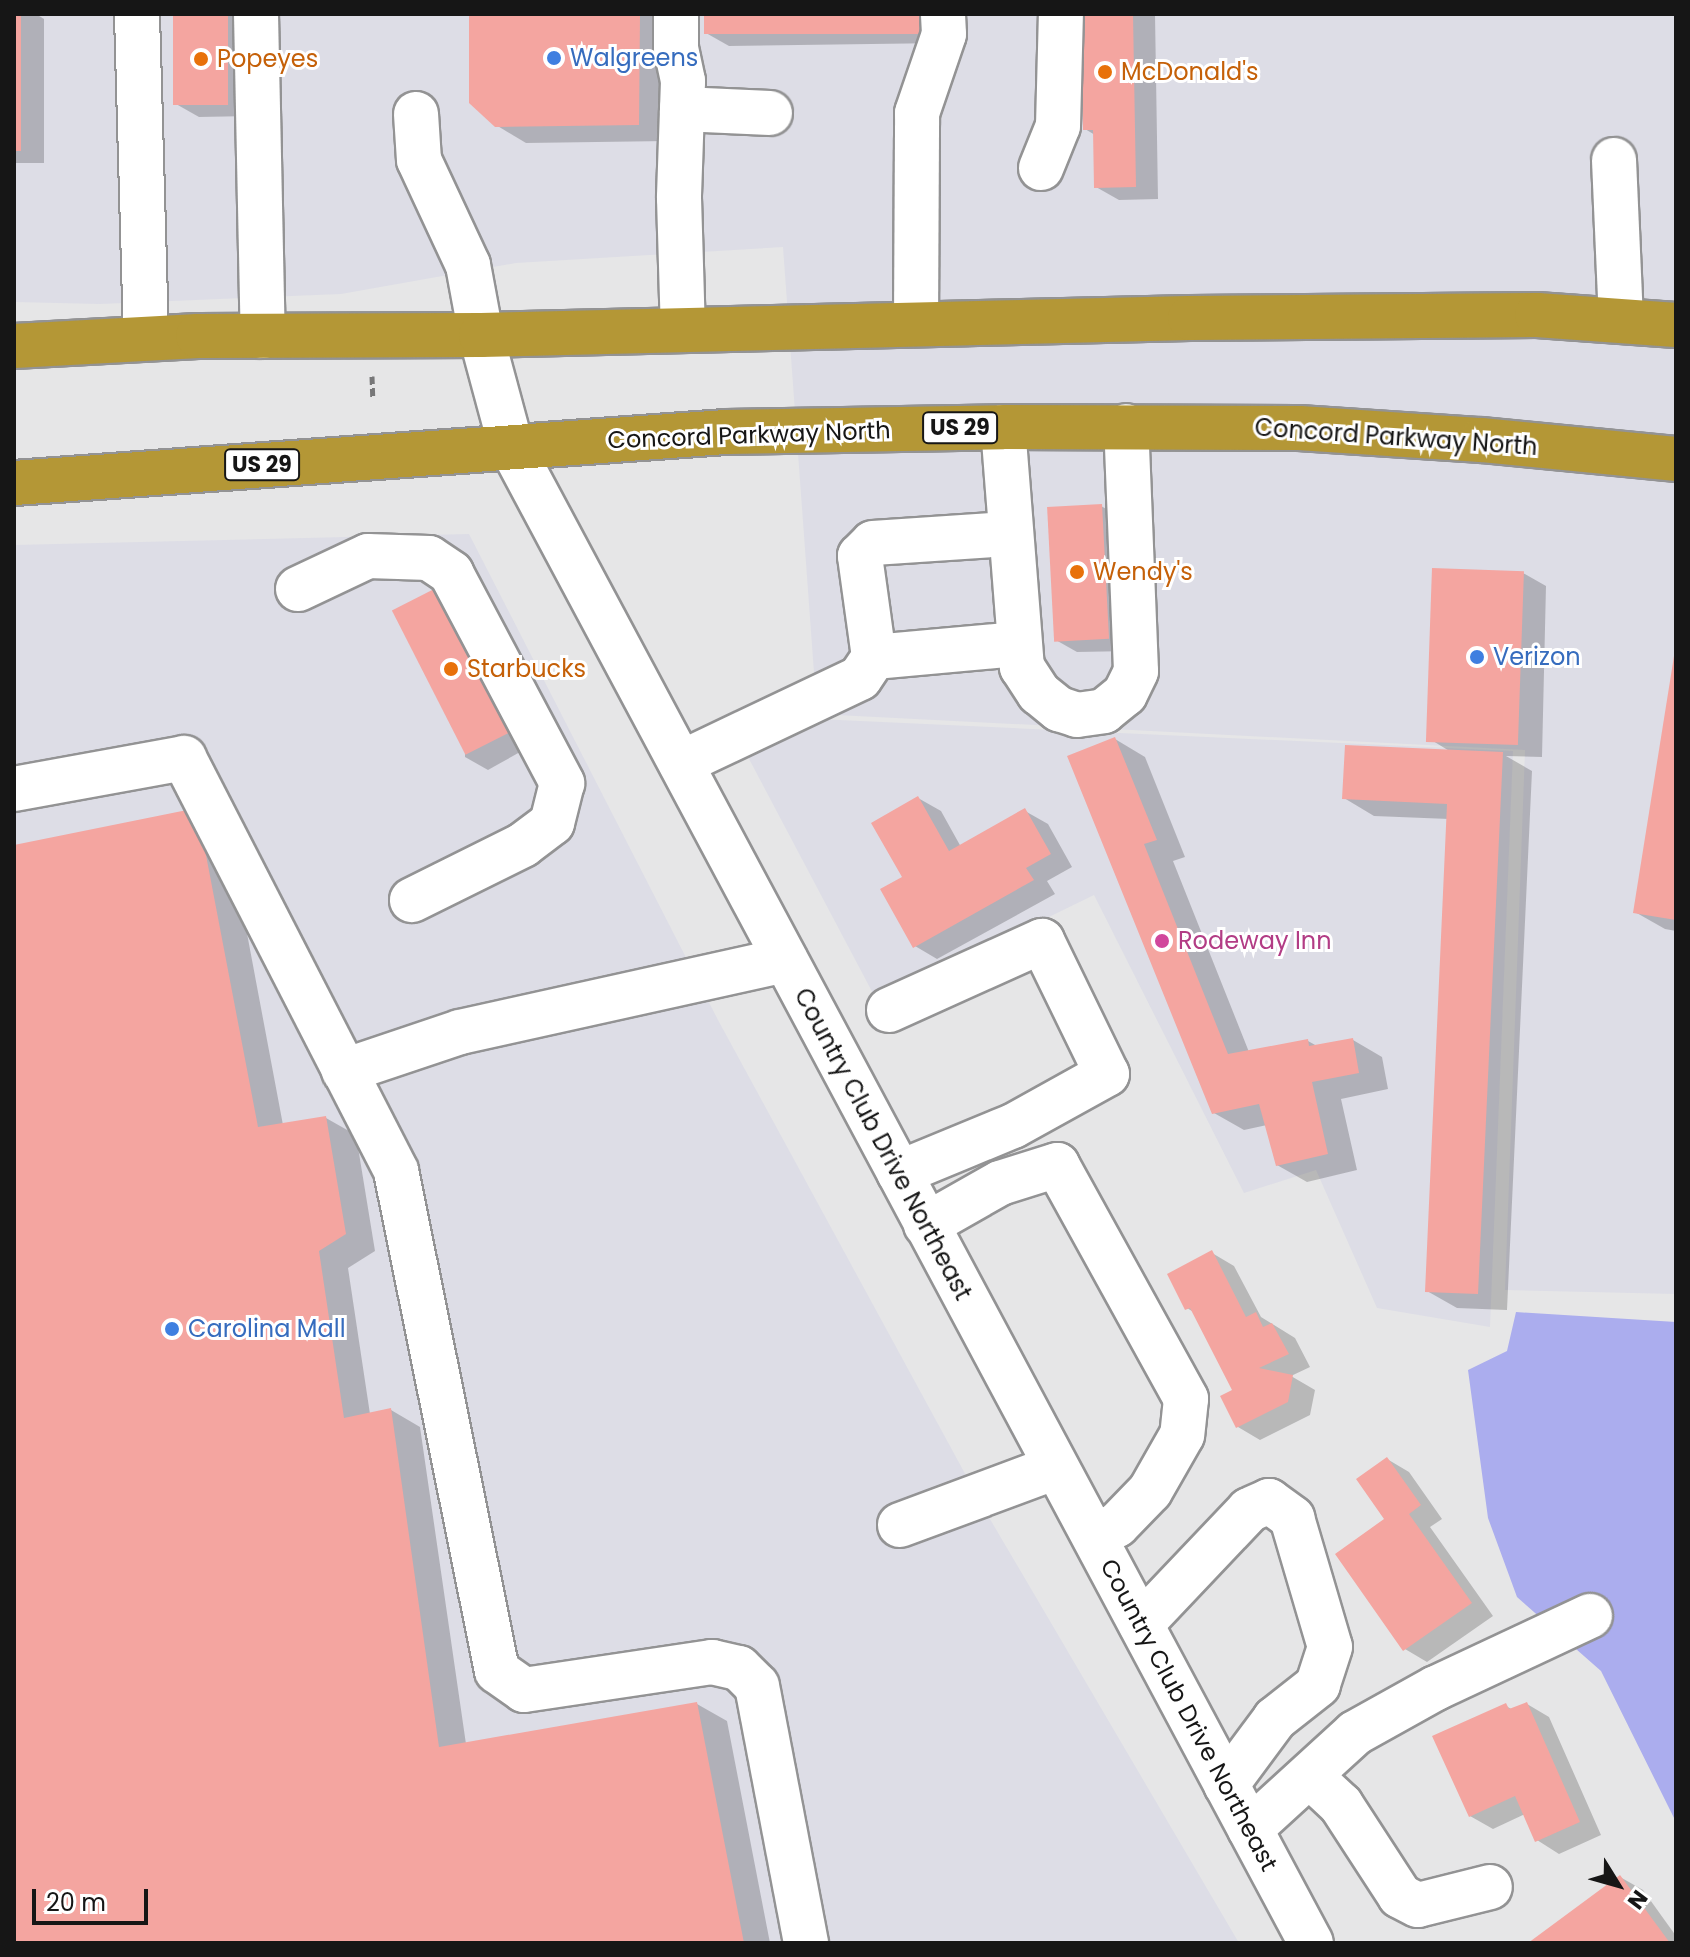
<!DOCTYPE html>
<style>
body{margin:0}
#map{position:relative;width:1690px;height:1957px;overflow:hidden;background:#e6e6e7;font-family:Poppins,sans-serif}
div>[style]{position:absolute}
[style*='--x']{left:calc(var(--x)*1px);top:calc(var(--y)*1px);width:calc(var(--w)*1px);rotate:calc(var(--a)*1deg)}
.built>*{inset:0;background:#dddde6}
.forest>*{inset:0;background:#abadee}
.shadow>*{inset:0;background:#0003}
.building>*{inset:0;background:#f4a5a0;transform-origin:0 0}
.path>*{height:5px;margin-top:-2.5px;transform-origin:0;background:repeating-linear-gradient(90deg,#777778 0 8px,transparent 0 12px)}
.roads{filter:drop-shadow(2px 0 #939394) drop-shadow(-2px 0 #939394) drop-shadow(0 2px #939394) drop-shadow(0 -2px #939394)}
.minor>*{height:44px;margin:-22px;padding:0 22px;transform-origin:22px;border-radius:22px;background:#fff}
.highway>*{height:44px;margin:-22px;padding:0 22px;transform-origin:22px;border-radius:22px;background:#b49736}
.dots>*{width:22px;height:22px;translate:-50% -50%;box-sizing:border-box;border:4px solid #fff;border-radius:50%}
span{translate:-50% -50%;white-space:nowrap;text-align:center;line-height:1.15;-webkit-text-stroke:6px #fff;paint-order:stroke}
.shield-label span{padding:2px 6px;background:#fff;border:2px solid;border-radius:6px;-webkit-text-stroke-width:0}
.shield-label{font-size:22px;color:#161616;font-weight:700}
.shop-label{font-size:24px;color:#366cbe}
.left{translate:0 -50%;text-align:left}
.food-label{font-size:24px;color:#c56008}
.street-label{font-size:24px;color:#161616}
.hotel-label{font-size:24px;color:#b23c85}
.frame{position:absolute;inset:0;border:16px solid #161616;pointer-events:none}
.north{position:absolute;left:1578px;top:1845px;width:80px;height:80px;-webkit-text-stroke:6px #fff;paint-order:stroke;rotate:127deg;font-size:22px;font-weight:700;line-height:32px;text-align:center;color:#161616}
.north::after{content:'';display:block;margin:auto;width:28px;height:36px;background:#161616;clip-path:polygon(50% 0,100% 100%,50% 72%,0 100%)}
.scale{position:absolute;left:32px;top:1889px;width:116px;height:36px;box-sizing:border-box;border:4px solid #161616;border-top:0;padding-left:10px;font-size:24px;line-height:28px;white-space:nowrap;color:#161616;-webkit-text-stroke:6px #fff;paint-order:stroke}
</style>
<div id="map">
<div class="built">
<div style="clip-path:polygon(14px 14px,1676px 14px,1676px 1294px,1505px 1290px,1525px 750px,817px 714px,783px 247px,516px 263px,341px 294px,100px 304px,14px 302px)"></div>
<div style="clip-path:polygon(469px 534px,718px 1020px,987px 1514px,1239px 1943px,14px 1943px,14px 545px)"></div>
<div style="clip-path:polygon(817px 719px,1513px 751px,1490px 1327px,1377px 1308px,1316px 1170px,1244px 1193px,1094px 895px,877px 1001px,748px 757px)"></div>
</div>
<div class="forest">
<div style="clip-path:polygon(1516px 1312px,1676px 1322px,1676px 1822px,1601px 1671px,1517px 1597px,1488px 1518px,1468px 1370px,1507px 1351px)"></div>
</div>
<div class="shadow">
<div style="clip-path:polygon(14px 14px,36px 14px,44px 19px,44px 163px,14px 163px)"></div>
<div style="clip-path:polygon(175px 14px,250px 14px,251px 116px,199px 117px,176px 104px)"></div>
<div style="clip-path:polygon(471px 14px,670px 14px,668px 141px,526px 143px,496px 125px)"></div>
<div style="clip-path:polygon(706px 14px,945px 14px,945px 43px,729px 46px,706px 33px)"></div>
<div style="clip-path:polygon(1083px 14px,1155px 14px,1158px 199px,1119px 200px,1096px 187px,1095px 135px,1085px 129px)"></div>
<div style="clip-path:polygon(1101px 506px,1124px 519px,1131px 651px,1077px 652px,1054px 639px)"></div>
<div style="clip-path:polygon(1523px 573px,1546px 586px,1542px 757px,1506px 756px,1532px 771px,1507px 1310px,1457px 1308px,1427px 1291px,1449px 819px,1374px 816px,1344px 798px,1451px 752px,1433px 741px)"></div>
<div style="clip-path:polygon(463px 601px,536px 743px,488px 770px,465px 757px)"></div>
<div style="clip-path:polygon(1676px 658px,1676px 931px,1665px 929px,1635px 912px)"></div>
<div style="clip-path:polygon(1115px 739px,1145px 757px,1185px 857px,1173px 861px,1249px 1052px,1308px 1041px,1317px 1046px,1353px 1040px,1382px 1057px,1388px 1089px,1341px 1099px,1357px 1170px,1307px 1182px,1277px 1165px,1267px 1125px,1244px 1130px,1214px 1113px)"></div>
<div style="clip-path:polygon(918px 798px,941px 811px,961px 847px,1025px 811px,1048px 824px,1072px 867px,1047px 881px,1055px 894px,937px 959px,915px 946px,904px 878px)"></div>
<div style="clip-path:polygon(227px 827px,283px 1125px,326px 1118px,356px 1135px,375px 1251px,348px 1268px,370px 1414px,391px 1410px,420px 1427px,466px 1744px,697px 1704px,727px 1721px,770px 1943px,14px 1943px,14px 847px)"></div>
<div style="clip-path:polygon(1212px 1253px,1234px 1266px,1261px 1317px,1295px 1338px,1310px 1367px,1291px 1376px,1315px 1390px,1310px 1415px,1260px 1440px,1238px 1427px,1234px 1391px,1195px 1313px,1187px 1308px)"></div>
<div style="clip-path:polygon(1387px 1459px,1409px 1472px,1442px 1519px,1430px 1527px,1493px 1616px,1427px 1662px,1405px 1649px,1387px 1520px)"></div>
<div style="clip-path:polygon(1527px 1704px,1549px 1717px,1601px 1835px,1559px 1854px,1537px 1840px,1525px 1814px,1493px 1829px,1470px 1816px,1506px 1706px,1513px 1710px)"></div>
<div style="clip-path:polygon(1620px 1877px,1643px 1890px,1676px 1936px,1676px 1943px,1531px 1943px)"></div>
</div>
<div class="building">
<div style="left:14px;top:14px;width:7px;height:137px"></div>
<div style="left:173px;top:14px;width:55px;height:91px"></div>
<div style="clip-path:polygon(469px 14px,640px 14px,639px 125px,495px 127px,469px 103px)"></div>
<div style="left:704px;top:14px;width:219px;height:20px"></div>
<div style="clip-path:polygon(1081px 14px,1133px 14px,1136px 187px,1094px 188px,1093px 130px,1083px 130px)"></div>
<div style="left:1102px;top:504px;width:135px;height:55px;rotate:87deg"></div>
<div style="left:1432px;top:568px;width:92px;height:174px;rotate:2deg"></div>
<div style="left:440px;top:586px;width:162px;height:54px;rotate:63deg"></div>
<div style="clip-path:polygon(1674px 656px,1676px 656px,1676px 920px,1633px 913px)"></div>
<div style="clip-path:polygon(1115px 737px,1157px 840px,1144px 844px,1228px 1054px,1308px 1039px,1309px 1046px,1353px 1038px,1359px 1073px,1312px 1082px,1328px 1154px,1276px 1166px,1259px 1104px,1212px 1114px,1067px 756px)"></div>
<div style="clip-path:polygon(1345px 745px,1503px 752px,1478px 1294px,1425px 1292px,1447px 804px,1342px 799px)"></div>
<div style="clip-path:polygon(918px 796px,949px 851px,1025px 808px,1051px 854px,1026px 868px,1034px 880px,913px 948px,880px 889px,902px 877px,871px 823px)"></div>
<div style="clip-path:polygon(197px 808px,258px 1127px,326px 1116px,346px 1234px,319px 1251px,344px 1418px,391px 1408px,439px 1747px,697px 1702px,744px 1943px,14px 1943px,14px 845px)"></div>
<div style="clip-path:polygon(1212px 1250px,1246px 1317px,1256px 1312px,1263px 1327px,1272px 1323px,1289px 1354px,1259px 1368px,1293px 1375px,1288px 1402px,1236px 1428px,1220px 1396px,1232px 1390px,1190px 1308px,1185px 1310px,1167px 1274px)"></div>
<div style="clip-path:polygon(1387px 1457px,1421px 1505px,1409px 1514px,1472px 1603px,1403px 1651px,1335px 1554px,1384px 1519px,1356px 1479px)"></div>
<div style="clip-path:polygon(1527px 1702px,1580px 1822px,1535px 1842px,1515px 1796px,1469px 1817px,1432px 1736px,1506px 1703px,1509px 1709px)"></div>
<div style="clip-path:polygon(1620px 1875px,1670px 1943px,1528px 1943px)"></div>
</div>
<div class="path">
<div style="--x:372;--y:376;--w:23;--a:88"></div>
</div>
<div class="roads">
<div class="minor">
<div style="--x:137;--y:14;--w:324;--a:88.4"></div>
<div style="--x:256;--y:14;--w:322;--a:88.8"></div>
<div style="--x:676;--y:14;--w:34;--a:90"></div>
<div style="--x:676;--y:48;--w:34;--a:78"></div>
<div style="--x:683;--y:81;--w:117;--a:92"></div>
<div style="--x:679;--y:198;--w:131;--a:88.3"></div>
<div style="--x:682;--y:109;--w:88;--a:2.6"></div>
<div style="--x:416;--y:114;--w:46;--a:86.3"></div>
<div style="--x:419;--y:160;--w:116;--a:65"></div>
<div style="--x:468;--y:265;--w:71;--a:79.5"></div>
<div style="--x:481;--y:335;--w:115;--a:74.9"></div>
<div style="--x:511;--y:446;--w:1697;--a:61.88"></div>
<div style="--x:1614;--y:160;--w:159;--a:87.5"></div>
<div style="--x:1041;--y:168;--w:45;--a:-68"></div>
<div style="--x:1058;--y:126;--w:112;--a:-88.5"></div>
<div style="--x:916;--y:323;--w:210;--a:-89.7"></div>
<div style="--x:917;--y:113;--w:83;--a:-71.1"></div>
<div style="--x:944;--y:34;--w:20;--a:-93"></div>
<div style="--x:1003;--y:427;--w:241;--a:85.5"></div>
<div style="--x:1022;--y:667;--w:31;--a:57"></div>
<div style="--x:1039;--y:693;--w:26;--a:39"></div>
<div style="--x:1059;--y:709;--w:19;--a:18"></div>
<div style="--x:1077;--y:715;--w:27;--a:-8"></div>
<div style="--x:1104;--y:711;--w:27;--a:-39"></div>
<div style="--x:1125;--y:694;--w:25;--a:-64"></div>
<div style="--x:1136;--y:671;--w:245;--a:-92.3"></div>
<div style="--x:298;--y:589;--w:77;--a:-25.2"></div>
<div style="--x:368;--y:556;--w:61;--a:1.9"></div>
<div style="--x:429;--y:558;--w:27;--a:34"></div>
<div style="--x:451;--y:573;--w:238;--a:62.1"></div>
<div style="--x:562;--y:783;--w:41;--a:104"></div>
<div style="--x:552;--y:823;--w:36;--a:143"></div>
<div style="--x:523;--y:845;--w:124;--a:153.6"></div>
<div style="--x:874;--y:657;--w:145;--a:-5.2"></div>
<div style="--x:681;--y:763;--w:198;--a:-25.4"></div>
<div style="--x:860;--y:678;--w:25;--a:-56"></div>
<div style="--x:874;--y:657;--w:102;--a:-97.9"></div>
<div style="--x:860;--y:556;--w:18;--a:-45"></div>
<div style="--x:873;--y:543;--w:137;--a:-3.8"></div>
<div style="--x:14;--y:789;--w:173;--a:-10.3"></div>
<div style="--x:184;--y:758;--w:464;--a:62.8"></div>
<div style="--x:396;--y:1171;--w:510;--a:78.58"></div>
<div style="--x:497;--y:1671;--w:33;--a:35"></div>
<div style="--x:524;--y:1690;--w:190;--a:-8.5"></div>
<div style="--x:712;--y:1662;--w:28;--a:13"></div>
<div style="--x:739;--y:1668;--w:25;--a:45"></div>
<div style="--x:757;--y:1686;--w:262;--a:79.2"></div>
<div style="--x:889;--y:1010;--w:168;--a:-24.3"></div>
<div style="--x:1042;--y:941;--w:148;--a:64"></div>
<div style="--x:1107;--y:1074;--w:107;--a:151"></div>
<div style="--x:1013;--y:1126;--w:123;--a:157.6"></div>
<div style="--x:344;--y:1071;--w:122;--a:-18.6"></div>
<div style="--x:460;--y:1032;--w:333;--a:-12.5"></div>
<div style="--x:926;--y:1225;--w:85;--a:-29.6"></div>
<div style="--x:1000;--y:1183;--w:60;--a:-17.5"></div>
<div style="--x:1057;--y:1165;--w:267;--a:61.1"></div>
<div style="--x:1186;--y:1399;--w:36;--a:96"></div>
<div style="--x:1182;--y:1435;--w:64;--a:119.7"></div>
<div style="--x:1150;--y:1491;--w:47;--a:134.1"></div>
<div style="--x:1117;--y:1525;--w:25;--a:154"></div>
<div style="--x:900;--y:1525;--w:166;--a:-20.4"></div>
<div style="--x:1141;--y:1624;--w:157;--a:-46.5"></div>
<div style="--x:1249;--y:1510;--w:22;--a:-24"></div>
<div style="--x:1269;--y:1501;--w:29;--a:36"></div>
<div style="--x:1292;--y:1518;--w:134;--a:73.6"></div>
<div style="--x:1330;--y:1647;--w:40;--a:108"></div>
<div style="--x:1318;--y:1685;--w:55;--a:141.7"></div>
<div style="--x:1275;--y:1719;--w:82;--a:126.6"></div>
<div style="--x:1311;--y:1777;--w:41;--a:43"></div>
<div style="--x:1341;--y:1805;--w:108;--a:57"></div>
<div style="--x:1400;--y:1896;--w:20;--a:27"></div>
<div style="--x:1418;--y:1905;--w:74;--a:-14"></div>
<div style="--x:1250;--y:1829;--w:142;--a:-42.4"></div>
<div style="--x:1355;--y:1733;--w:93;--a:-29.1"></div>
<div style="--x:1436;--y:1688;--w:170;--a:-25.1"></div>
</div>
<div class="highway">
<div style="--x:14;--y:346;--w:184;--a:-3.1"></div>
<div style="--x:198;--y:336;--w:283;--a:-0.2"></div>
<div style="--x:481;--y:335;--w:709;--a:-1.37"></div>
<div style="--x:1190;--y:318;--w:347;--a:-0.5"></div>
<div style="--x:1537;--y:315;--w:139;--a:4.1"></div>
<div style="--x:14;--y:483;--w:714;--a:-4.1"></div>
<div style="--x:726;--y:432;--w:277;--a:-1"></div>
<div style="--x:1003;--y:427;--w:296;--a:0.2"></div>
<div style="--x:1299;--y:428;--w:183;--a:3.8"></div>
<div style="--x:1482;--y:440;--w:195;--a:5.6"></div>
</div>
</div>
<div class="dots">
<div style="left:554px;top:58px;background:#3f7fe0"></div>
<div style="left:201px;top:59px;background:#e8710a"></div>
<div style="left:1105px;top:72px;background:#e8710a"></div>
<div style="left:1077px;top:572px;background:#e8710a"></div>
<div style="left:1477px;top:657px;background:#3f7fe0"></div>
<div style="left:451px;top:669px;background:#e8710a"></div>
<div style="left:1162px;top:941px;background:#d1479c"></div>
<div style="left:172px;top:1329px;background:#3f7fe0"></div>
</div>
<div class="shield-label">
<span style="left:960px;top:428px">US 29</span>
<span style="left:262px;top:465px">US 29</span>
</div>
<div class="shop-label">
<span class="left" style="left:570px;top:58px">Walgreens</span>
<span class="left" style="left:1493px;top:657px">Verizon</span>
<span class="left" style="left:188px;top:1329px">Carolina Mall</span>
</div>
<div class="food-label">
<span class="left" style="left:217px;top:59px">Popeyes</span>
<span class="left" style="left:1121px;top:72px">McDonald's</span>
<span class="left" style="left:1093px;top:572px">Wendy's</span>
<span class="left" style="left:467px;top:669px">Starbucks</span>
</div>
<div class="street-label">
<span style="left:749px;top:435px;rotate:-2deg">Concord Parkway North</span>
<span style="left:1396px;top:437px;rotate:4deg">Concord Parkway North</span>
<span style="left:883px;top:1144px;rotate:62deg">Country Club Drive Northeast</span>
<span style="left:1189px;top:1715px;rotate:62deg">Country Club Drive Northeast</span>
</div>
<div class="hotel-label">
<span class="left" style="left:1178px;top:941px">Rodeway Inn</span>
</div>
<div class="frame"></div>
<div class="north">N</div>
<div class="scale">20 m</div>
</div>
